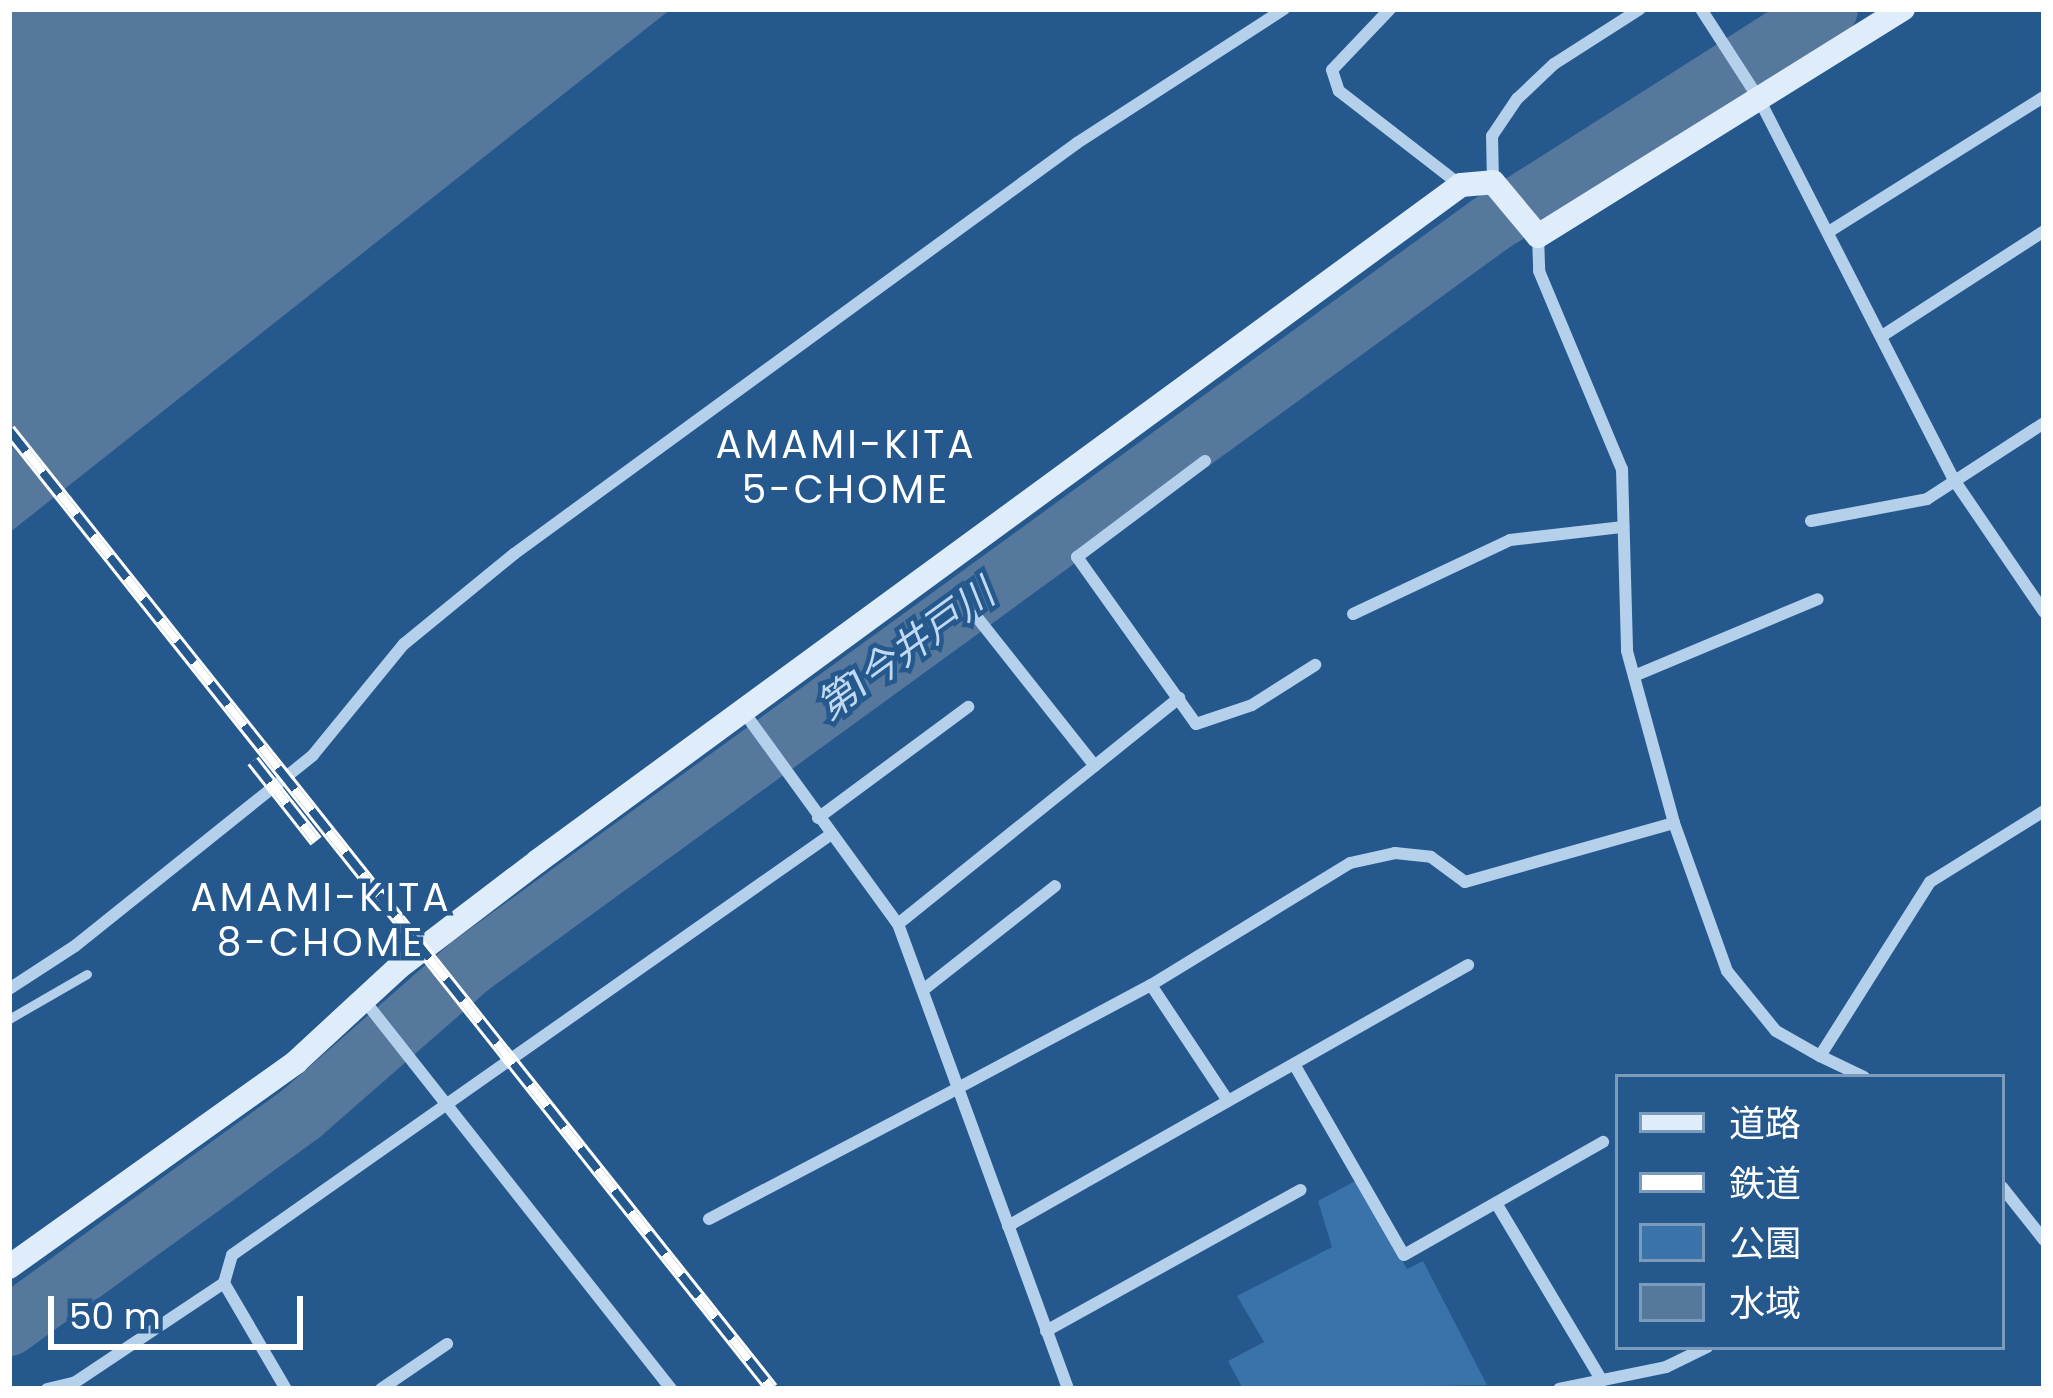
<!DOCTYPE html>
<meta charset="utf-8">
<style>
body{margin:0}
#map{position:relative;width:2053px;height:1398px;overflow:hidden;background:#25588c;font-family:Poppins,"Noto Sans JP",sans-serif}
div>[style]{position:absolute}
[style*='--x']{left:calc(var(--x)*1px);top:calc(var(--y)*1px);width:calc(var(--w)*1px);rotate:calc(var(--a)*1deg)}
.green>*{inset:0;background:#3973a9}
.water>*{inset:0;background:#56789c}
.river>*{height:60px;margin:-30px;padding:0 30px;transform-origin:30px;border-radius:30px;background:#56789c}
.lane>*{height:9px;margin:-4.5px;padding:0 4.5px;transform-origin:4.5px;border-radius:4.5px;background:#b4d0eb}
.street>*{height:12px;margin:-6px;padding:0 6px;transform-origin:6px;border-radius:6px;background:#b4d0eb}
.secondary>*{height:24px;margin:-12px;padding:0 12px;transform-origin:12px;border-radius:12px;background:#dfecf9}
.rail>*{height:14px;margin-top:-7px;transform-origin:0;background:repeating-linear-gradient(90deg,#25588c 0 27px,#fff 0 54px);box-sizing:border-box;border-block:3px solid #fff}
span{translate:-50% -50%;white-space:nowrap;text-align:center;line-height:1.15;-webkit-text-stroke:9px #25588c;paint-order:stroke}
.neighbourhood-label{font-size:39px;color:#fff;letter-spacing:3px}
.water-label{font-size:39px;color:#c0d9f2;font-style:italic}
.frame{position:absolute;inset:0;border:12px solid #fff;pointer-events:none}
.legend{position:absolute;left:1615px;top:1074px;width:390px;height:276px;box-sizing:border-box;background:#25588c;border:3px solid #7c9bba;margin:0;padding:15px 21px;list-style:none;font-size:36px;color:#fff}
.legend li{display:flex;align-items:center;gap:24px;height:60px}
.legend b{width:60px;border:3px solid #7c9bba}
.scale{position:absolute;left:48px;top:1296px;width:255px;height:54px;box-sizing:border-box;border:6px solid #fff;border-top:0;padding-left:15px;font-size:36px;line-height:42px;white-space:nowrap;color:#fff;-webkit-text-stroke:9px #25588c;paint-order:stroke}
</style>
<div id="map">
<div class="green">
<div style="clip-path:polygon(1357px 1180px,1407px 1269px,1423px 1261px,1487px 1385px,1243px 1389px,1228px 1361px,1264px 1342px,1237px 1296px,1332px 1247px,1318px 1201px)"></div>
</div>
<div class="water">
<div style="clip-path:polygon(9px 9px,671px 9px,9px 533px)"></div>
</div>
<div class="river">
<div style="--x:9;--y:1326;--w:362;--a:-36"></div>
<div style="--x:302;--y:1113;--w:223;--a:-41.2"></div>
<div style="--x:470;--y:966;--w:1260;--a:-36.02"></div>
<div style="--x:1489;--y:225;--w:402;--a:-32.5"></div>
</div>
<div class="lane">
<div style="--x:9;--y:1019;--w:90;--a:-30"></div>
</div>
<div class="street">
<div style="--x:1390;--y:9;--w:84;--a:133.6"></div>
<div style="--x:1332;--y:70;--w:22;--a:72"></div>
<div style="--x:1339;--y:91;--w:153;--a:37.8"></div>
<div style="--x:1701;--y:9;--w:107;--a:57.2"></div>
<div style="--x:1759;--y:99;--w:428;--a:62.9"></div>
<div style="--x:1954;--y:480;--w:160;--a:55.7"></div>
<div style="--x:1493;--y:182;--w:46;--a:-91.2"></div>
<div style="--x:1492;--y:136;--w:45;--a:-56"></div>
<div style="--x:1517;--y:99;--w:51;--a:-43.4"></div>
<div style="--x:1554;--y:64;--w:102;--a:-32.6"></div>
<div style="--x:1830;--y:231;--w:252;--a:-32.1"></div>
<div style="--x:1538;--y:236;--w:35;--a:88"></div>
<div style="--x:1539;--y:271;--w:215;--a:67.3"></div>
<div style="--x:1622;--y:469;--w:182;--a:88.4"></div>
<div style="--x:1627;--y:651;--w:178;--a:74.7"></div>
<div style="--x:1885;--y:334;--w:189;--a:-32.9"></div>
<div style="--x:1205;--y:461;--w:160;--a:143.1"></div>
<div style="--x:1077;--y:557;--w:205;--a:54.5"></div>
<div style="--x:1196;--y:724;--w:59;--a:-18.7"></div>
<div style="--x:1252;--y:705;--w:75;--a:-32.4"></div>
<div style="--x:1811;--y:521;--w:118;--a:-10.7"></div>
<div style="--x:1927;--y:499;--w:140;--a:-33"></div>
<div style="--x:1353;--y:614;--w:174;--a:-25.2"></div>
<div style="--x:1510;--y:540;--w:114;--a:-6.6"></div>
<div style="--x:976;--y:616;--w:191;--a:51.6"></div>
<div style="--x:1634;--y:676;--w:199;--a:-22.7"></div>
<div style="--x:746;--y:715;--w:258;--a:54"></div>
<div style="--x:898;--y:924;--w:175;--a:69.9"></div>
<div style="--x:958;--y:1088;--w:219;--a:-28.1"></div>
<div style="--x:1151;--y:985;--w:233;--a:-31.5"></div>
<div style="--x:1350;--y:863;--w:46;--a:-12.5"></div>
<div style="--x:1395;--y:853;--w:36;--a:6"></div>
<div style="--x:1431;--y:857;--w:42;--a:36.3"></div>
<div style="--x:1465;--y:882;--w:217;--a:-15.8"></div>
<div style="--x:1674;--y:823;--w:157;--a:70.3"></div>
<div style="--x:1727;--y:971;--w:77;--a:50.8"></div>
<div style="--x:1776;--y:1031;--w:51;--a:29.6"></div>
<div style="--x:1820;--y:1056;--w:206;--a:-57.7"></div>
<div style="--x:1930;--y:882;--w:134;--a:-31.9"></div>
<div style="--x:818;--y:818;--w:187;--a:-36.5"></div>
<div style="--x:898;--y:924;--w:361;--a:-38.8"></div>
<div style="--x:1151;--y:985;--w:139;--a:56.4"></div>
<div style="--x:9;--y:989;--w:79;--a:-33.1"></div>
<div style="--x:75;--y:946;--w:305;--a:-38.7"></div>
<div style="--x:313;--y:755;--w:144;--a:-50.7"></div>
<div style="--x:404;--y:644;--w:142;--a:-39.3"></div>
<div style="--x:514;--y:554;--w:697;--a:-36.13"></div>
<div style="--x:1077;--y:143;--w:247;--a:-32.9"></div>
<div style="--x:923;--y:990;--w:168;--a:-38.2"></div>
<div style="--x:364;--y:1000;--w:496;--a:51.7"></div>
<div style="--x:1820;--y:1056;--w:49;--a:25.5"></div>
<div style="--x:1294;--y:1064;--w:220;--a:60.1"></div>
<div style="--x:1404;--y:1255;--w:229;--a:-29.6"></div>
<div style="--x:2002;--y:1187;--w:68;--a:51.6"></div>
<div style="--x:1496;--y:1203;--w:207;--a:59.2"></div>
<div style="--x:709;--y:1219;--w:281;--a:-27.7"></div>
<div style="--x:958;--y:1088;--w:320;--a:69.9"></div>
<div style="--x:1008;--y:1226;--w:529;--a:-29.57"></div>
<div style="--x:224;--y:1283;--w:123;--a:59.7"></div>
<div style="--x:1046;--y:1331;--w:291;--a:-29"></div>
<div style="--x:47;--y:1389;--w:28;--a:-13"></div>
<div style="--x:74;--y:1383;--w:180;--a:-33.7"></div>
<div style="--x:224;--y:1283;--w:29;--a:-74"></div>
<div style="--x:232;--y:1255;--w:731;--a:-35.08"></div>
<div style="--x:381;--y:1389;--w:80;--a:-34.3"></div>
<div style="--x:1559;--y:1389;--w:109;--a:-11.6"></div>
<div style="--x:1666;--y:1367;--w:46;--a:-26"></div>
</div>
<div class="secondary">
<div style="--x:9;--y:1267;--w:353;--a:-35.5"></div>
<div style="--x:296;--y:1062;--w:140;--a:-42.7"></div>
<div style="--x:399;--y:967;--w:175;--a:-37.3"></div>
<div style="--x:538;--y:861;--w:1144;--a:-36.22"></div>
<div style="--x:1461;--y:185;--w:32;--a:-5"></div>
<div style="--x:1493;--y:182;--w:70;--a:50.2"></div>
<div style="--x:1538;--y:236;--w:430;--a:-31.9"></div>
</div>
<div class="rail">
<div style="--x:9;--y:430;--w:1225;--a:51.49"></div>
<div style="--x:253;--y:761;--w:102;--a:51.8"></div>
</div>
<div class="neighbourhood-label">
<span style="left:846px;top:468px">AMAMI-KITA<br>5-CHOME</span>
<span style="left:321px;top:921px">AMAMI-KITA<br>8-CHOME</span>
</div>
<div class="water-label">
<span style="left:906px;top:650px;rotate:-36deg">第1今井戸川</span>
</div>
<div class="frame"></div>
<ul class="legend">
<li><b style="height:15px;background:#dfecf9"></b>道路</li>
<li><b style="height:15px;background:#fff"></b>鉄道</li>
<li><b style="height:33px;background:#3973a9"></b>公園</li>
<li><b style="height:33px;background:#56789c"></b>水域</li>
</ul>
<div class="scale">50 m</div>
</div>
